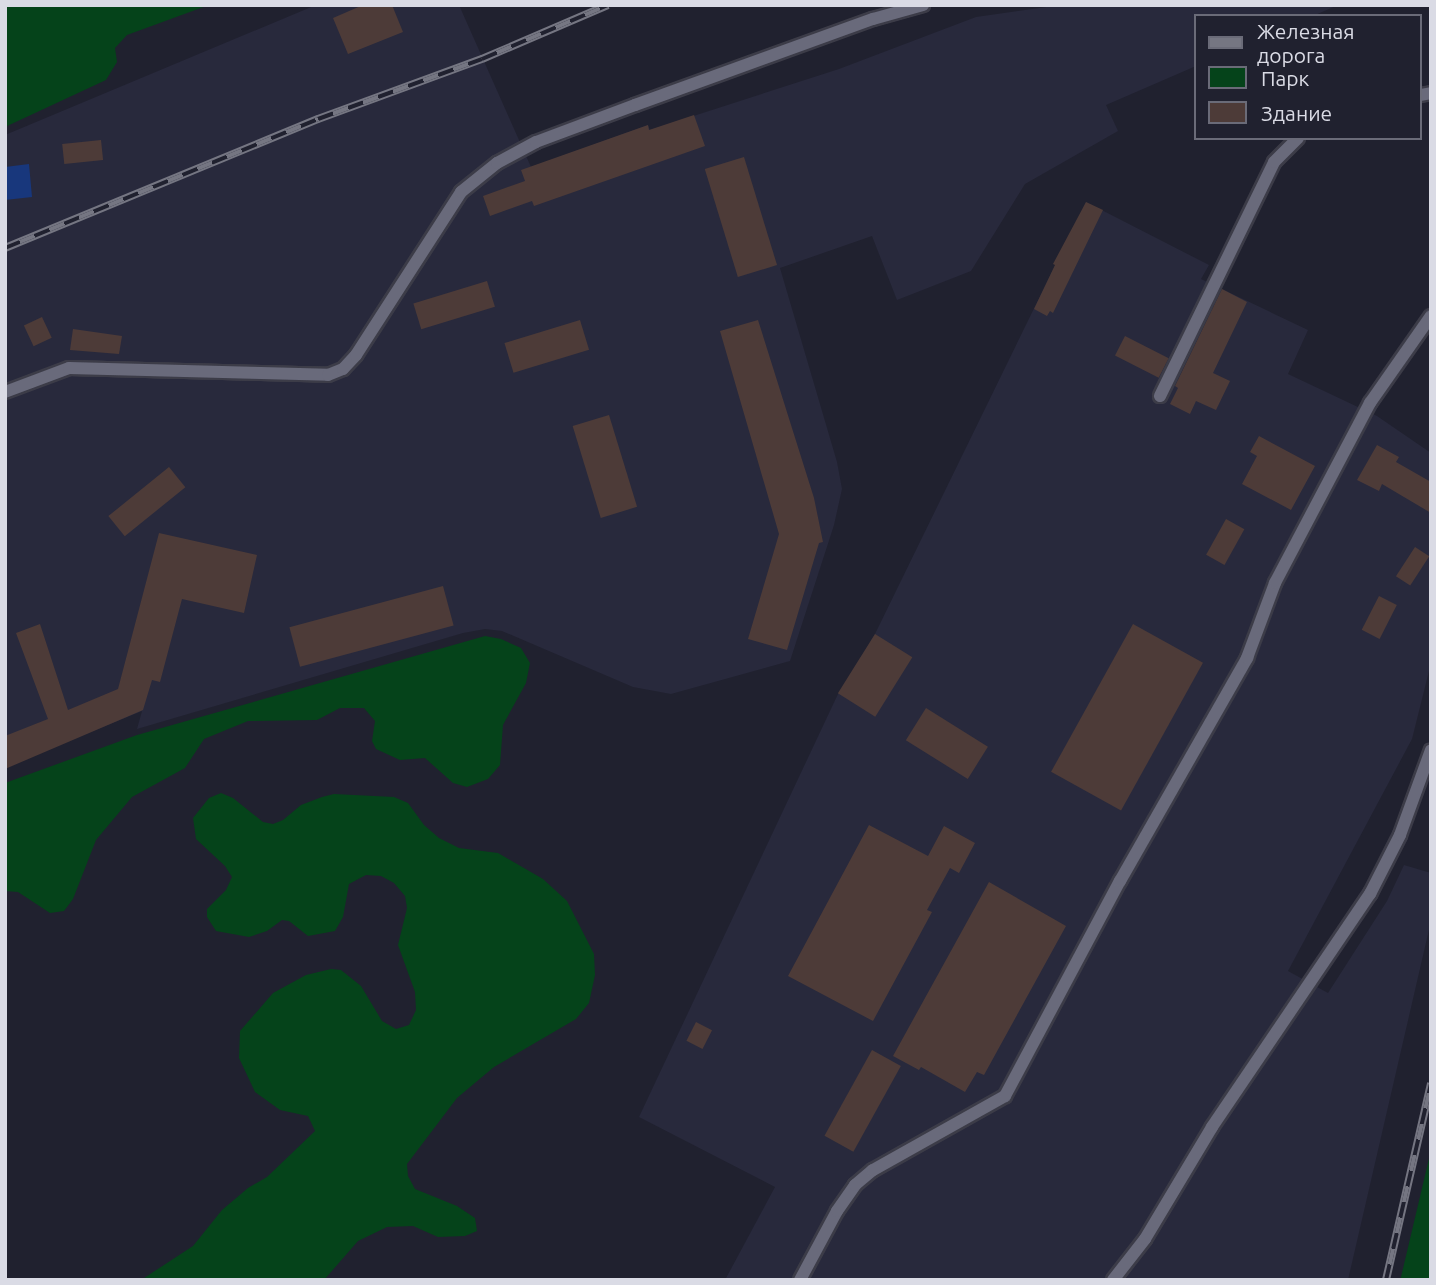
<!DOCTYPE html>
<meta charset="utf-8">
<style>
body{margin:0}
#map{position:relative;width:1436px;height:1285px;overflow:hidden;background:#20212f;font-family:Ubuntu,sans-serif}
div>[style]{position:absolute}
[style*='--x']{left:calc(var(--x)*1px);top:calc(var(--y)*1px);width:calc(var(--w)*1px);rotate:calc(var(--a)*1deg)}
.built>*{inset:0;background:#28293c}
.green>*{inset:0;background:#05431a}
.water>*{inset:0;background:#18377c}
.building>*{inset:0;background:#4d3b38;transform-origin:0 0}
.roads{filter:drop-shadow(2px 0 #3c3c48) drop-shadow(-2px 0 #3c3c48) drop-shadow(0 2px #3c3c48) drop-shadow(0 -2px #3c3c48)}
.service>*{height:12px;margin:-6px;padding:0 6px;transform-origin:6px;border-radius:6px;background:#696a7b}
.rail>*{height:8px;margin-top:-4px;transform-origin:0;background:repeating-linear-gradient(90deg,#20212f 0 16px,#757682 0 32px);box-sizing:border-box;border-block:2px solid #757682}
span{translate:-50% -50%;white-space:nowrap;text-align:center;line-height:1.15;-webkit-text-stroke:6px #20212f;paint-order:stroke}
.frame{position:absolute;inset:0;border:7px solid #dadbe5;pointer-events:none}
.legend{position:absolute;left:1194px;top:14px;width:228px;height:126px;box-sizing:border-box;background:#20212f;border:2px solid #6a6b78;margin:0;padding:9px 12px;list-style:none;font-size:21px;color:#dadbe5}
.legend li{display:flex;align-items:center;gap:14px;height:35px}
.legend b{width:35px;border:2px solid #6a6b78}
</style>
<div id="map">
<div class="built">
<div style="clip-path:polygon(316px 5px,459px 5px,531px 167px,648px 125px,650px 130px,839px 69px,976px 17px,1061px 5px,1338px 5px,1313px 16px,1196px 16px,1196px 66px,1106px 105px,1118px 131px,1025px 184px,971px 271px,897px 300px,872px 236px,780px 268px,837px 462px,842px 489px,834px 525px,790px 661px,671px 694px,633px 687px,502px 631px,485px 629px,463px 633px,137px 729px,142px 711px,5px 767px,5px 135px)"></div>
<div style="clip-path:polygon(1086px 202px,1209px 265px,1201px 279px,1308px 330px,1288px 374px,1377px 416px,1431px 453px,1431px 663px,1412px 739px,1288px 971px,1328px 993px,1387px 901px,1404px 865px,1431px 873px,1431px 921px,1348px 1280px,725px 1280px,775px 1187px,639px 1117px,838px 694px,875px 634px)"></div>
</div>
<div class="green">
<div style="clip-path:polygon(5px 5px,209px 5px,127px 35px,115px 48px,117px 62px,106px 80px,5px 127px)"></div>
<div style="clip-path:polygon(485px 636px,501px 639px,521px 648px,530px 663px,526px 683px,503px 725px,500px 765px,488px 779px,467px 787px,453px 783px,425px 758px,400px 760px,376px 749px,372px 741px,375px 721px,364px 708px,340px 708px,317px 720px,248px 721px,204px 739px,185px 768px,132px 797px,96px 840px,73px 899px,64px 911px,50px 913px,18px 892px,5px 891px,5px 783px,137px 735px)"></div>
<div style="clip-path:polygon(221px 793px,233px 798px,263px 822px,273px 824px,283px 820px,301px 805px,322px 797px,334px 794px,394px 797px,408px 803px,424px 825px,439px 838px,459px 848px,498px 853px,543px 879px,567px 901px,594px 954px,595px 975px,589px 1003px,576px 1019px,494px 1067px,457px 1098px,407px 1164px,408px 1176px,415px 1189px,457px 1206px,475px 1218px,477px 1231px,465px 1236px,438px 1237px,413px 1226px,387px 1227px,358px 1241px,324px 1280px,141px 1280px,193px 1246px,222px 1210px,248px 1188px,267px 1177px,315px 1131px,308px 1116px,280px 1110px,255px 1092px,239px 1058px,240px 1031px,273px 993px,306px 975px,331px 969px,341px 970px,361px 986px,382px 1021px,396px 1029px,409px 1025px,416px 1010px,415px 992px,398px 945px,407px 908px,405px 896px,394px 883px,381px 876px,366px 875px,349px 884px,343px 917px,335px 931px,308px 936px,289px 921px,282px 920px,267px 931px,249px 937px,216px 931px,207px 917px,207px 909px,226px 890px,232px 877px,225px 866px,196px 839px,193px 818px,209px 798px)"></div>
<div style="clip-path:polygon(1431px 1150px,1431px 1280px,1400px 1280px,1401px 1277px)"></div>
</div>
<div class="water">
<div style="clip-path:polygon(29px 164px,32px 197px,5px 200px,5px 167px)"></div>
</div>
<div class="building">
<div style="clip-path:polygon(363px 5px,392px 5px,403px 32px,348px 54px,333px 18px)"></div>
<div style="clip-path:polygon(694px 115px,705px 146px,534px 206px,532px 201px,490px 216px,483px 196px,525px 181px,521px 170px,648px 125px,649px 130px)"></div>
<div style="left:101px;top:140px;width:20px;height:39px;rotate:84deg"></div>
<div style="left:744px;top:157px;width:113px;height:41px;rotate:73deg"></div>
<div style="clip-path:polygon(1086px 202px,1103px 210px,1053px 313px,1050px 311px,1047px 316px,1034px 309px,1055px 265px,1053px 264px)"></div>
<div style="left:487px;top:281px;width:27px;height:77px;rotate:73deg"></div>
<div style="clip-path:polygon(1222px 289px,1247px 302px,1213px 373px,1230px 381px,1216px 410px,1196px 401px,1190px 414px,1170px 404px,1178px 388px,1175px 386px)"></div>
<div style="left:42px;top:317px;width:23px;height:20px;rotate:65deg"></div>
<div style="left:580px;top:320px;width:31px;height:79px;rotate:73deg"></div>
<div style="clip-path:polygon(758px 320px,814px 498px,823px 542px,819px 543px,787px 650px,748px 639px,779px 534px,720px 331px)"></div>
<div style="clip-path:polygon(73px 329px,122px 336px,119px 354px,70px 350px)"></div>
<div style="left:1125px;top:336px;width:49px;height:22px;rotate:27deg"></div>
<div style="left:609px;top:415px;width:96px;height:38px;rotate:73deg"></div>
<div style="clip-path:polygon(1259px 436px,1315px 466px,1291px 510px,1242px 484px,1257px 456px,1250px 452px)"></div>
<div style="clip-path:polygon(1377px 445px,1399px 457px,1396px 462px,1431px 482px,1431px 513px,1382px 484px,1379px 491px,1357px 480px)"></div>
<div style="left:169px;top:467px;width:26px;height:78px;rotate:51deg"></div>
<div style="left:1226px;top:519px;width:21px;height:41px;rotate:29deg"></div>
<div style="clip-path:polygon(159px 533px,257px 555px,244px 613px,182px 599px,160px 682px,152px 680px,143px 710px,5px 769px,5px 736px,48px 719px,16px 633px,40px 624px,68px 710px,118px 689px)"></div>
<div style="left:1415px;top:547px;width:17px;height:35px;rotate:33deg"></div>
<div style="left:443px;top:586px;width:41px;height:159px;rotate:75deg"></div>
<div style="left:1379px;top:596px;width:20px;height:38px;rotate:27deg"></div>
<div style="left:1133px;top:624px;width:80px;height:169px;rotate:29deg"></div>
<div style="left:875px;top:634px;width:44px;height:70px;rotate:32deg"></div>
<div style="left:926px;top:708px;width:73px;height:38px;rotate:32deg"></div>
<div style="clip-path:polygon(869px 825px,928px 856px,944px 826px,975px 843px,959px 873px,950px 868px,927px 910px,932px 912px,873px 1021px,788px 976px)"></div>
<div style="clip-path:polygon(989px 882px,1066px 926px,984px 1075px,977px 1072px,965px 1092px,921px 1067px,919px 1070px,893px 1056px)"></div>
<div style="left:696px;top:1022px;width:18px;height:21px;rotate:27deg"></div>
<div style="left:872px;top:1050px;width:33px;height:98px;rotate:29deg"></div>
</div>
<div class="roads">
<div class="service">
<div style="--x:1420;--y:95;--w:11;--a:-10"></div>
<div style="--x:5;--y:392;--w:68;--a:-20.6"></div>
<div style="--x:69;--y:368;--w:259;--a:1.5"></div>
<div style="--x:328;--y:375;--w:16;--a:-22"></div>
<div style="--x:343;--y:369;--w:19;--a:-47"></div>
<div style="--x:356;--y:355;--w:194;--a:-57.2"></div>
<div style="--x:461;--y:192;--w:46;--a:-38.9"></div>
<div style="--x:497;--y:163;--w:44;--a:-28.3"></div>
<div style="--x:536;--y:142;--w:106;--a:-20.5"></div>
<div style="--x:635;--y:105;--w:253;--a:-19.9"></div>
<div style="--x:873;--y:19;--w:52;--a:-15.6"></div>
<div style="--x:1160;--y:396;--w:260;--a:-64"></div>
<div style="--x:1274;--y:162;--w:34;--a:-45"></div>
<div style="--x:800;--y:1280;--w:78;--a:-61.8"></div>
<div style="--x:837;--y:1211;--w:32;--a:-55"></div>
<div style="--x:855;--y:1185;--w:23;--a:-40"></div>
<div style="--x:873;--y:1170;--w:151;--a:-29.3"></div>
<div style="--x:1005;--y:1096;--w:244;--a:-61.9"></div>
<div style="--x:1120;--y:881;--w:257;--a:-60.3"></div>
<div style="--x:1247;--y:658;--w:80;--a:-69.5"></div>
<div style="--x:1275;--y:583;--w:204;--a:-62.2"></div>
<div style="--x:1370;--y:403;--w:106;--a:-55"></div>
<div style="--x:1113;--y:1280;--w:52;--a:-52"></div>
<div style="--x:1145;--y:1239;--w:131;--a:-59.1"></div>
<div style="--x:1212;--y:1127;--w:282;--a:-55.9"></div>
<div style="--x:1370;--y:894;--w:66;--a:-63"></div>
<div style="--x:1400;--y:835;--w:90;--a:-70"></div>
</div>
</div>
<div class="rail">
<div style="--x:5;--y:248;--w:339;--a:-22.4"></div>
<div style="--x:318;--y:119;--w:175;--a:-20.1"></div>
<div style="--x:482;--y:59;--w:137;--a:-23.2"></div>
<div style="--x:1386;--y:1280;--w:202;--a:-77.1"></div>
</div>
<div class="frame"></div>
<ul class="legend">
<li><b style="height:9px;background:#757682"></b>Железная дорога</li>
<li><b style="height:19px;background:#05431a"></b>Парк</li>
<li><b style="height:19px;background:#4d3b38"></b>Здание</li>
</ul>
</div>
